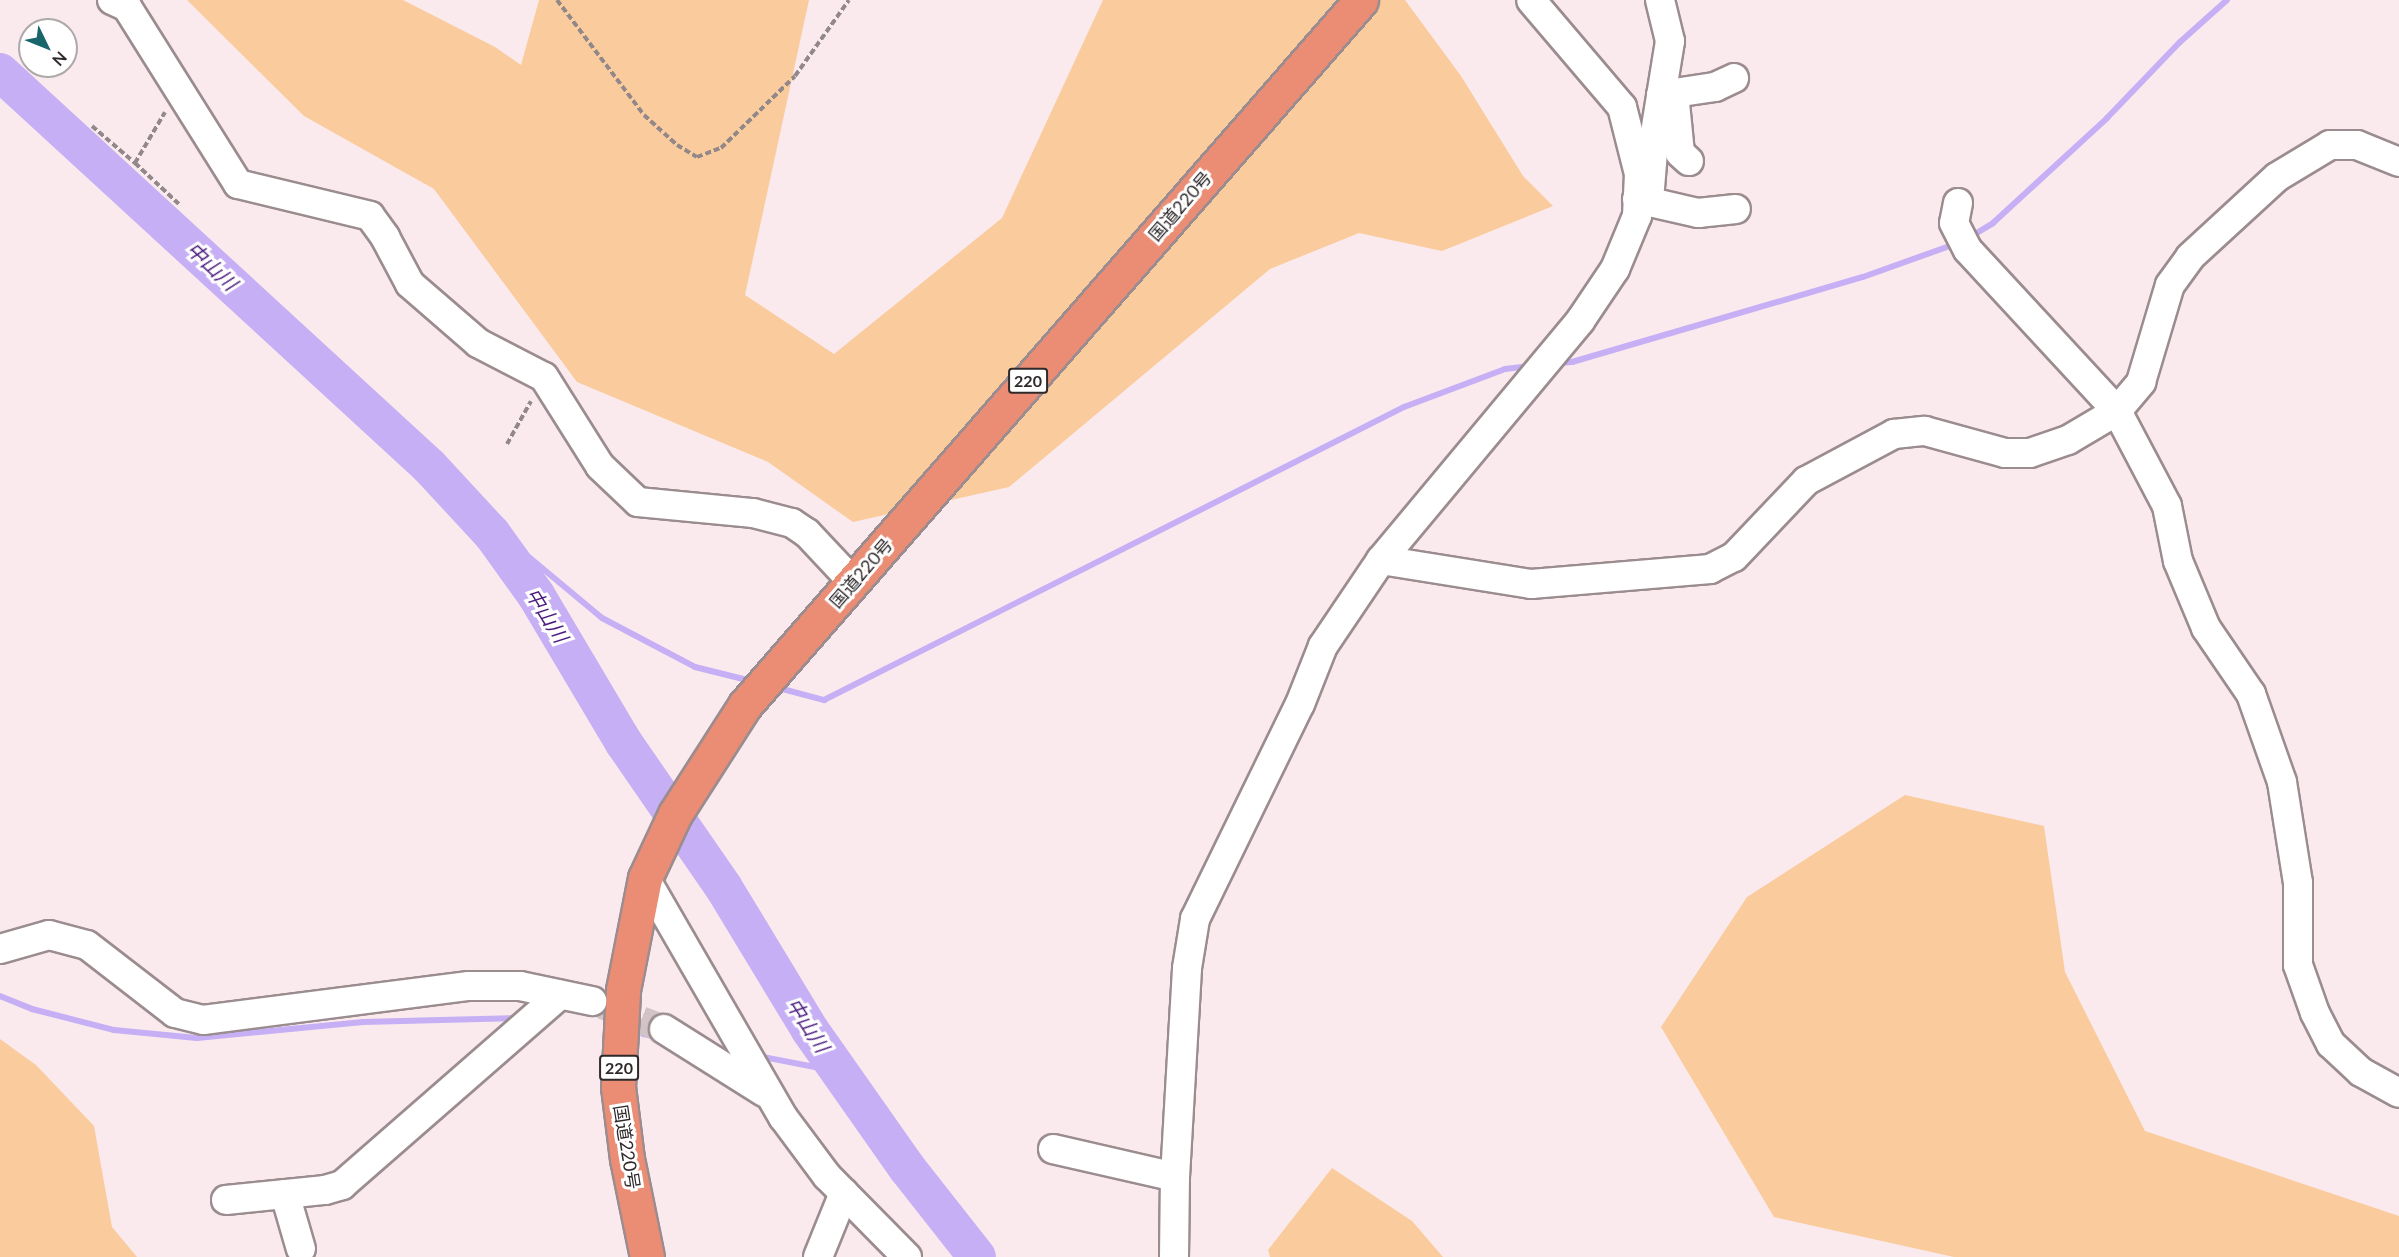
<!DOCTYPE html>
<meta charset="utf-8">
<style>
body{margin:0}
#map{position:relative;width:2399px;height:1257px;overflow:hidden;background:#faeaed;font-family:Lato,"Noto Sans JP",sans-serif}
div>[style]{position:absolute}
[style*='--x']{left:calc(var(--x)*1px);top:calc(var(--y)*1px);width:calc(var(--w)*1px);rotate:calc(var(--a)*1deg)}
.green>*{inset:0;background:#facb9c}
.stream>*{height:6px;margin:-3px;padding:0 3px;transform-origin:3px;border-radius:3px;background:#c6aff4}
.river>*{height:38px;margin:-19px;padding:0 19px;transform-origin:19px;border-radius:19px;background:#c6aff4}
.minor-tunnel>*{height:28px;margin-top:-14px;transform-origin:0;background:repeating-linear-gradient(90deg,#d1c3c6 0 28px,transparent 0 42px)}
.path>*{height:4px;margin-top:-2px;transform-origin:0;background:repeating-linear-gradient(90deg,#92888a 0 6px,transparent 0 9px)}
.roads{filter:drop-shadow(2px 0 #9b8c8f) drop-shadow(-2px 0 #9b8c8f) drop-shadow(0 2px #9b8c8f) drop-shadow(0 -2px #9b8c8f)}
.minor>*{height:28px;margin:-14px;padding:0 14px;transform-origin:14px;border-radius:14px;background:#fff}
.highway>*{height:33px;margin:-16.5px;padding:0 16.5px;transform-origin:16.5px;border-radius:16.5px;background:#eb8d75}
span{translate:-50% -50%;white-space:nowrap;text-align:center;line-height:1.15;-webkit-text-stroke:6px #fff;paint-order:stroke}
.shield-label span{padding:2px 4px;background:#fff;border:2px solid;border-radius:4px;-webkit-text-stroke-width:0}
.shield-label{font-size:16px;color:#2f292a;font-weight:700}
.street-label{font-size:18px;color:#2f292a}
.water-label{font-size:20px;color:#4a1c7e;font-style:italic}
.north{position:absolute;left:18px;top:18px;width:60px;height:60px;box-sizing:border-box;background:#fff;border:2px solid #aca9aa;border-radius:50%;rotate:133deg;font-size:16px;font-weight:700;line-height:24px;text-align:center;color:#2f292a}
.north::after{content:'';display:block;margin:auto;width:21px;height:27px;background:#18666c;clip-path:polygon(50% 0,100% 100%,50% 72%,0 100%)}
</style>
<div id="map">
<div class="green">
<div style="clip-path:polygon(187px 0,403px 0,495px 47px,521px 65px,539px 0,809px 0,745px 295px,834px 354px,1002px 218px,1103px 0,1405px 0,1461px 76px,1523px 176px,1553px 206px,1442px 251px,1359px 233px,1270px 269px,1009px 487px,853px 522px,768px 462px,577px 382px,434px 189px,304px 116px)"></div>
<div style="clip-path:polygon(1905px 795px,2044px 826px,2065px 972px,2145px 1131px,2399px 1216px,2399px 1257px,1954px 1257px,1774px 1217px,1661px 1027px,1747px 897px)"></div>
<div style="clip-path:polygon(0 1039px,36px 1065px,94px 1126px,112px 1227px,137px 1257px,0 1257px)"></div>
<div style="clip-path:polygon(1332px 1168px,1412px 1221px,1443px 1257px,1270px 1257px,1268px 1250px)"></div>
</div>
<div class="stream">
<div style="--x:1970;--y:237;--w:27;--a:-31"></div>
<div style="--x:1993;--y:223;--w:155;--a:-42.6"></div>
<div style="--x:2107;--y:118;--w:105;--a:-46.2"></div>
<div style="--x:2180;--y:42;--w:63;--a:-41.8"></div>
<div style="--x:1557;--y:363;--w:15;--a:-4"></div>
<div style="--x:1572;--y:362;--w:303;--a:-16.3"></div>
<div style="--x:1863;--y:277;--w:98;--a:-19.7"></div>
<div style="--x:492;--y:534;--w:30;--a:28"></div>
<div style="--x:518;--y:548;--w:109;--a:39.8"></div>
<div style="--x:602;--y:618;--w:105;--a:27.8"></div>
<div style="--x:695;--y:667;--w:58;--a:14"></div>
<div style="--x:775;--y:687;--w:51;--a:14.9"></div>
<div style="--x:824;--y:700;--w:650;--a:-26.8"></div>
<div style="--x:1404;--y:407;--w:108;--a:-20.6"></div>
<div style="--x:1505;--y:369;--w:24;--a:-7"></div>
<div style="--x:0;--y:996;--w:35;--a:22"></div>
<div style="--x:32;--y:1009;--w:85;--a:14.4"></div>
<div style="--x:114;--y:1030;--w:83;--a:5.5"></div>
<div style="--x:197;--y:1038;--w:167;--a:-5.5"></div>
<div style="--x:363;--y:1022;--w:155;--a:-1.5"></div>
<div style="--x:643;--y:1034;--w:16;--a:11"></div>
<div style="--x:758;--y:1056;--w:84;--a:11"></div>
</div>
<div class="river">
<div style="--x:0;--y:72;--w:582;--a:42.56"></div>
<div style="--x:429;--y:466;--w:93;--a:47.2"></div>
<div style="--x:492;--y:534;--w:75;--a:54.2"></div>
<div style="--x:536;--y:595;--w:172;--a:59.3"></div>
<div style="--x:624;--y:743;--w:176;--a:55.4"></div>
<div style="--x:724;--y:888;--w:166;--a:58.8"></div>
<div style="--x:810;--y:1030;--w:169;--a:54.9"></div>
<div style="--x:907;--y:1168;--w:113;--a:51.8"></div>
</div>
<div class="minor-tunnel">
<div style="--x:602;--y:1005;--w:66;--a:21.2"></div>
</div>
<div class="path">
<div style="--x:557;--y:0;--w:144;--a:52.9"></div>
<div style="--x:644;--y:115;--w:45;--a:42.3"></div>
<div style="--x:677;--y:145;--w:23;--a:31"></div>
<div style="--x:697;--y:157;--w:26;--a:-21"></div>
<div style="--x:721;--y:148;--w:103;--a:-44.2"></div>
<div style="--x:795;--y:76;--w:93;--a:-54.6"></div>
<div style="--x:92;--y:126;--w:57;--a:40.7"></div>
<div style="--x:135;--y:163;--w:59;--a:-59.5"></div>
<div style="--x:135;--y:163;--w:63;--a:43.1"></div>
<div style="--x:507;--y:444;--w:49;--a:-60.8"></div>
</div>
<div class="roads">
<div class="minor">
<div style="--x:112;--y:0;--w:17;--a:25"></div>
<div style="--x:127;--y:7;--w:209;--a:57.9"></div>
<div style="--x:238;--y:184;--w:136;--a:13.6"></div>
<div style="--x:370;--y:216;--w:26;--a:54"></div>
<div style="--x:385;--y:237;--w:53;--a:62"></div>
<div style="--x:410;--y:284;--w:90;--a:40.9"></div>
<div style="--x:478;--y:343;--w:74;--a:27.3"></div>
<div style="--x:544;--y:377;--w:105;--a:57.8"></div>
<div style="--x:600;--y:466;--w:52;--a:43.5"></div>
<div style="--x:638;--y:502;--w:116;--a:5.5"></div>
<div style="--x:753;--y:513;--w:40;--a:14.4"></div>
<div style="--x:792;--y:523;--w:18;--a:34"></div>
<div style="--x:807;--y:533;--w:67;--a:46.8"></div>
<div style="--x:1674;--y:93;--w:60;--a:84.3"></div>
<div style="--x:1680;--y:153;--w:12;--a:42"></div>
<div style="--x:1661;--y:95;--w:55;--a:-8.4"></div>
<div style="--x:1715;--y:87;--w:21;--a:-25"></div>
<div style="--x:1650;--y:188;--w:49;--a:-85.3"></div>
<div style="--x:1654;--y:139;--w:99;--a:-80.7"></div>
<div style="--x:1670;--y:41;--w:42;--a:-103.7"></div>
<div style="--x:1637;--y:199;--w:63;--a:12.9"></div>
<div style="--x:1698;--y:213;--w:38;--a:-6"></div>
<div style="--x:1958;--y:203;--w:20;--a:101"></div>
<div style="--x:1954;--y:223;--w:30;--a:63"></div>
<div style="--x:1968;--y:250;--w:219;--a:47.2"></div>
<div style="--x:2117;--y:411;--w:107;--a:62.2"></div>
<div style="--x:2167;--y:506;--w:56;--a:78.7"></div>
<div style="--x:2178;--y:561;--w:73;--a:67.3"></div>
<div style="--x:2206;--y:628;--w:80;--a:55.7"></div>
<div style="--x:2251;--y:694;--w:93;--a:70.6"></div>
<div style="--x:2282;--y:782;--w:102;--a:81"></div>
<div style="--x:2298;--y:883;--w:82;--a:90"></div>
<div style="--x:2298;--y:965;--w:51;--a:70.5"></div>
<div style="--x:2315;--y:1013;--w:35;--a:63"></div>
<div style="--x:2331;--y:1044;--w:41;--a:43"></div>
<div style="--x:2361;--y:1072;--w:43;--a:28.9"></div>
<div style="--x:1381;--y:560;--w:152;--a:9.1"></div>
<div style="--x:1531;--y:584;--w:180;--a:-4.8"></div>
<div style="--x:1710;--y:569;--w:27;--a:-27"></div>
<div style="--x:1734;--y:557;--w:105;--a:-46.5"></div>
<div style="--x:1806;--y:481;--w:100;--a:-28.1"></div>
<div style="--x:1894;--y:434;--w:31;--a:-6"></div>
<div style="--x:1925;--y:431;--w:83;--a:15.4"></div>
<div style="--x:2005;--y:453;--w:25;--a:0"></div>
<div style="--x:2030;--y:453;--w:40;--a:-18.9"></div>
<div style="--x:2068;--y:440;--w:57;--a:-30.6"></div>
<div style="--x:2117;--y:411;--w:38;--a:-50"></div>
<div style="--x:2141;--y:382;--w:101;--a:-73.4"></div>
<div style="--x:2170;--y:285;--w:34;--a:-54"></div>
<div style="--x:2190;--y:257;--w:118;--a:-42.6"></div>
<div style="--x:2277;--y:177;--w:62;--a:-31.1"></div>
<div style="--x:2330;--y:145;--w:27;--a:0"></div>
<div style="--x:2357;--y:145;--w:45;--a:22"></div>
<div style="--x:645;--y:878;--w:276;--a:60"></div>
<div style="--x:783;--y:1117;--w:74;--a:53.3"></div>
<div style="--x:827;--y:1176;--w:114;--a:45.4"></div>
<div style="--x:0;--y:949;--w:51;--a:-15.9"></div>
<div style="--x:49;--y:935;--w:39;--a:15"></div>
<div style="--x:87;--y:945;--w:111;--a:37.7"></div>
<div style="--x:175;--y:1013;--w:29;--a:14"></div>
<div style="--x:203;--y:1020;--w:268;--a:-7.3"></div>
<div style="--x:469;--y:986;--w:51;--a:0"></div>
<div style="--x:520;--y:986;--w:74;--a:11.8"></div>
<div style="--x:664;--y:1029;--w:118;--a:32.2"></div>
<div style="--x:1053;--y:1149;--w:125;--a:12.9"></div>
<div style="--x:285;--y:1194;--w:57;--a:73.8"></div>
<div style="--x:226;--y:1200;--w:100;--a:-5.8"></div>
<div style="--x:325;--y:1190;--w:18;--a:-16"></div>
<div style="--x:342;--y:1185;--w:289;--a:-41.1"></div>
<div style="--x:818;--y:1257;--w:69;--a:-67.9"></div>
<div style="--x:1174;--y:1257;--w:80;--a:-89.3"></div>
<div style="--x:1175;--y:1177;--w:209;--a:-86.7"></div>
<div style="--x:1187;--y:968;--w:50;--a:-80.7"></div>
<div style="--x:1195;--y:919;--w:239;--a:-64"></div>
<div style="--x:1300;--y:704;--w:62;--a:-68.4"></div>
<div style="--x:1323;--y:646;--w:104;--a:-56"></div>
<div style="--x:1381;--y:560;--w:311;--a:-50.2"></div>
<div style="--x:1580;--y:321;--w:63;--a:-56.1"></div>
<div style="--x:1615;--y:269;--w:57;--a:-67.5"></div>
<div style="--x:1637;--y:216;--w:42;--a:-87.3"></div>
<div style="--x:1639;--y:174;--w:69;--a:-104.2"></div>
<div style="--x:1622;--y:107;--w:140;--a:-130.4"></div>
</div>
<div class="highway">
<div style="--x:647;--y:1257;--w:100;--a:-101.5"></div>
<div style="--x:627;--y:1159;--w:73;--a:-97.1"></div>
<div style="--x:618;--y:1087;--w:97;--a:-87"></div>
<div style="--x:623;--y:990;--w:114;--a:-78.9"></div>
<div style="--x:645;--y:878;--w:71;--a:-64.9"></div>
<div style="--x:675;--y:814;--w:130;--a:-57.3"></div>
<div style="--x:745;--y:705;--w:936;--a:-48.85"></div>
</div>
</div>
<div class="shield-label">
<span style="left:1028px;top:381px">220</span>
<span style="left:619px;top:1068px">220</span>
</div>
<div class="street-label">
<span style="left:1180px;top:206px;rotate:-49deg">国道220号</span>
<span style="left:861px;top:573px;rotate:-49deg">国道220号</span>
<span style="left:627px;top:1147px;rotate:81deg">国道220号</span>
</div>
<div class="water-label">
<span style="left:212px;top:266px;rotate:43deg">中山川</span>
<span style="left:547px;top:615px;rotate:58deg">中山川</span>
<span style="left:808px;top:1025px;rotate:57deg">中山川</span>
</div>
<div class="north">N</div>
</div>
